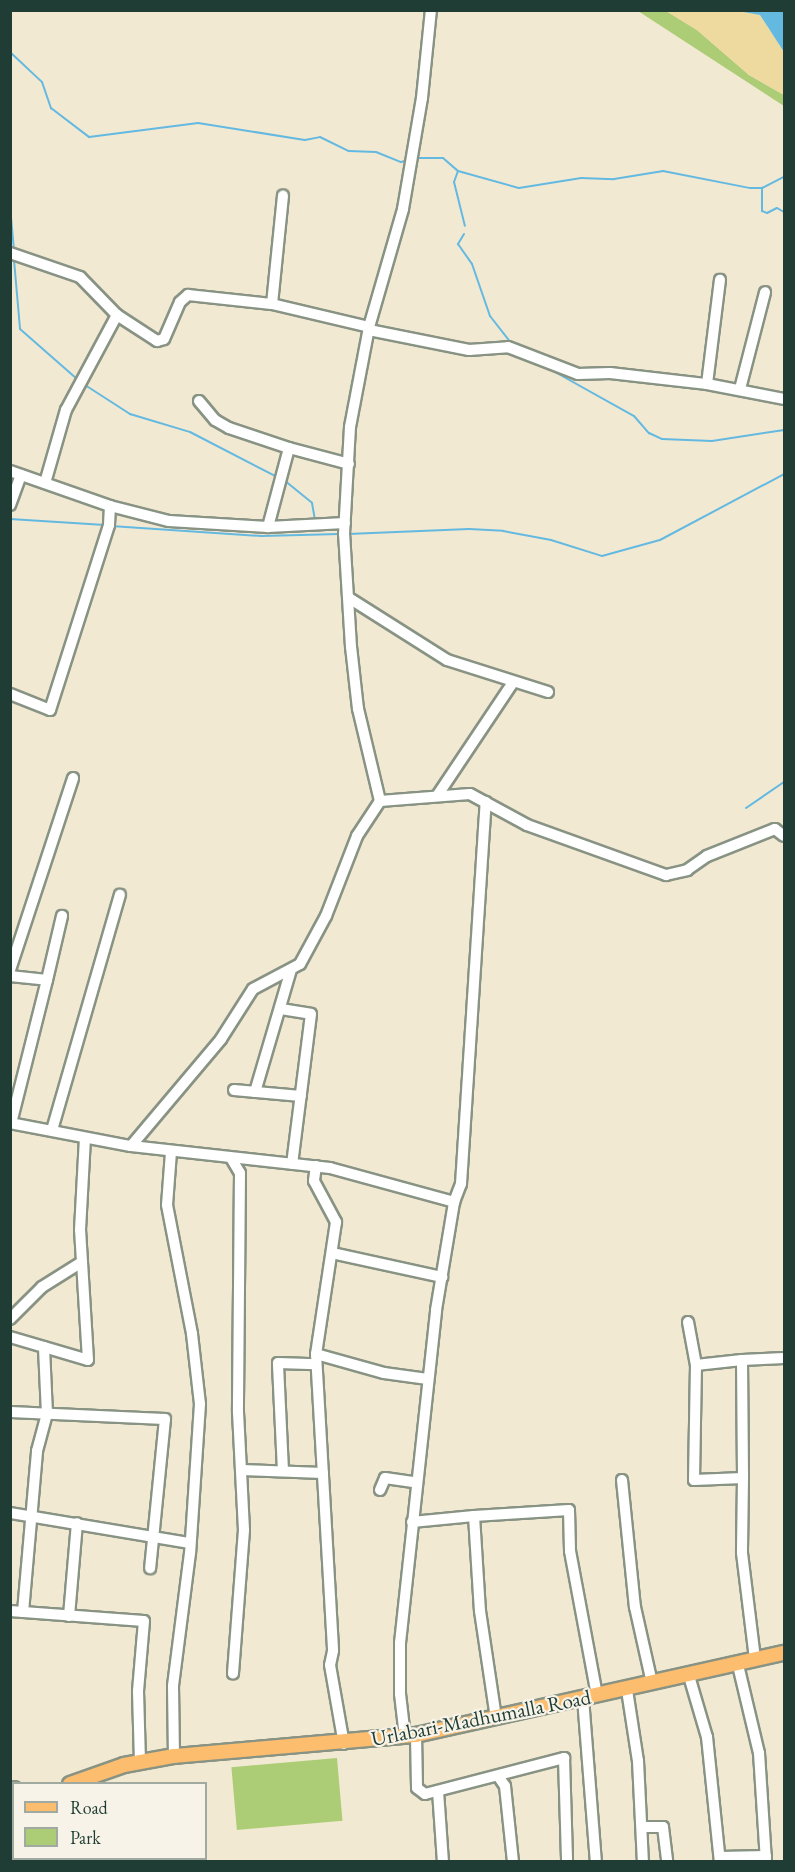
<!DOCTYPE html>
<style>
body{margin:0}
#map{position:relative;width:795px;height:1872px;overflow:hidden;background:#f2e9d3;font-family:"EB Garamond",serif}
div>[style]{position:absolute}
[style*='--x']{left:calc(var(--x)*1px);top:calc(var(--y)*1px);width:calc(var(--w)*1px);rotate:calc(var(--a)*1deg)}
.green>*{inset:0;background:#accd75;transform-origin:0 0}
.sand>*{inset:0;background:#eeda9e}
.water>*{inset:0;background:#64b9e1}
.stream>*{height:2px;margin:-1px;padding:0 1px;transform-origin:1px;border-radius:1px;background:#64b9e1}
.roads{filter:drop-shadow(2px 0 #889384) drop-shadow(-2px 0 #889384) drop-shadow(0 2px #889384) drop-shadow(0 -2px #889384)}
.minor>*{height:10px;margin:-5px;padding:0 5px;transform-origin:5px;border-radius:5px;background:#fff}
.major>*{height:14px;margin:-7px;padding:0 7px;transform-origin:7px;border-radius:7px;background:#fcbd6f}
span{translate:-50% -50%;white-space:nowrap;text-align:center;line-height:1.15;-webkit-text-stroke:4.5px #f7f3e8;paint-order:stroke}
.street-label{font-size:21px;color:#1f3d34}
.frame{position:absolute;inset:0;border:12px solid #1f3d34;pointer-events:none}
.legend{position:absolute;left:12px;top:1782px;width:195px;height:78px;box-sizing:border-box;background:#f7f3e8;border:2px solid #a1aaa0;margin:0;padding:8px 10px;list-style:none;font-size:18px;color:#1f3d34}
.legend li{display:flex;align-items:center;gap:12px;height:30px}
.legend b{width:30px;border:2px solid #a1aaa0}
</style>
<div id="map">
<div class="green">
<div style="clip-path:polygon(638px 11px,666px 11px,697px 30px,749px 75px,784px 95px,784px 106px)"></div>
<div style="left:337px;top:1758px;width:63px;height:106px;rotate:85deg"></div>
</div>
<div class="sand">
<div style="clip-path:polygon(738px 10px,760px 15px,784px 52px,784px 95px,749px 75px,697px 30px,666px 11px)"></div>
</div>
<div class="water">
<div style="clip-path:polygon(738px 11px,784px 11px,784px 52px,760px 15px)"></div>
</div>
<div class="stream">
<div style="--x:10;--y:52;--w:44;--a:43.2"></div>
<div style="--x:42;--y:82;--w:28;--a:71"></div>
<div style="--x:51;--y:108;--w:48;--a:37.3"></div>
<div style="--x:89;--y:137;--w:110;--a:-7.3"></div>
<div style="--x:198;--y:123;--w:108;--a:9"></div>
<div style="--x:305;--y:140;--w:15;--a:-11"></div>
<div style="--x:320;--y:137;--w:32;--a:26"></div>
<div style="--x:349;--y:151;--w:27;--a:2"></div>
<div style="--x:376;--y:152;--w:27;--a:22"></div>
<div style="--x:401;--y:162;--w:7;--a:-16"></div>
<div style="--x:416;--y:158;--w:27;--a:0"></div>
<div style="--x:443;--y:158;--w:20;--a:41"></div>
<div style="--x:458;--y:171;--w:63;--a:15.6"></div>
<div style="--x:519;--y:188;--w:63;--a:-9.2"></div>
<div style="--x:581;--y:178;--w:33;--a:2"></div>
<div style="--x:614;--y:179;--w:50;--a:-9.3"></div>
<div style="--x:663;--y:171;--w:89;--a:11.1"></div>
<div style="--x:750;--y:188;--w:12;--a:0"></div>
<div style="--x:762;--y:188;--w:25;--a:-27"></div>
<div style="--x:458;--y:171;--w:12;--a:110"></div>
<div style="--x:454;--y:182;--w:45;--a:76"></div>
<div style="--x:762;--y:188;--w:23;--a:90"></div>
<div style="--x:762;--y:211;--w:5;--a:22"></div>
<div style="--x:767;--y:213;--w:11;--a:-27"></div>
<div style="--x:777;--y:208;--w:8;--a:30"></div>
<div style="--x:10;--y:206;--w:44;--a:84.8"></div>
<div style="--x:464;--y:234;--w:12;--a:121"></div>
<div style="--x:458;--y:244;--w:24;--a:55"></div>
<div style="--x:472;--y:264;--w:55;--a:70.9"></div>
<div style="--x:490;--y:316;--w:34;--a:52"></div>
<div style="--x:14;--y:260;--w:69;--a:85"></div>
<div style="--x:20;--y:329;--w:77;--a:41.3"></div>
<div style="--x:555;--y:372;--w:90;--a:29.1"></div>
<div style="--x:634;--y:416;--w:23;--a:49"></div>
<div style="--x:649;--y:433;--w:14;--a:25"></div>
<div style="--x:662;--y:439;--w:50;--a:2.3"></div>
<div style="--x:712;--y:441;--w:73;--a:-8.7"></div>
<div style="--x:85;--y:385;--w:54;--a:32.8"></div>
<div style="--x:130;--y:414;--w:63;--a:16.7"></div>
<div style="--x:190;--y:432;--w:100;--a:27.3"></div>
<div style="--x:284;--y:480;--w:36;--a:39"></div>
<div style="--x:312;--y:503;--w:17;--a:80"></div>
<div style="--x:10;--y:519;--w:95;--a:3.6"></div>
<div style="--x:111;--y:526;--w:151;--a:3.8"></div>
<div style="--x:262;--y:536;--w:77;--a:-1.5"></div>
<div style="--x:348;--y:534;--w:121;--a:-2.4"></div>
<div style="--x:469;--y:529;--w:34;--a:3"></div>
<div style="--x:503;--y:531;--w:49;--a:10.6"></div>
<div style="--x:551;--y:540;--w:53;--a:17.4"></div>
<div style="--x:602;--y:556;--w:60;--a:-15.4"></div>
<div style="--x:660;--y:540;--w:140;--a:-28"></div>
<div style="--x:746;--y:808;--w:46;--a:-34.4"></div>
</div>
<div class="roads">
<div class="minor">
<div style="--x:10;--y:253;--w:74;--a:18.9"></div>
<div style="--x:80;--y:277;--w:53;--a:45.8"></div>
<div style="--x:117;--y:315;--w:48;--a:33"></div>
<div style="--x:157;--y:341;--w:7;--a:-16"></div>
<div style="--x:164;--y:339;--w:40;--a:-66.6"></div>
<div style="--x:180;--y:302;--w:11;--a:-41"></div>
<div style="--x:188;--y:295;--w:84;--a:6.1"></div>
<div style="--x:272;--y:304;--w:100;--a:13.3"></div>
<div style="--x:272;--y:304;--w:109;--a:-84.2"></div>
<div style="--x:369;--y:330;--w:102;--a:11.3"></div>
<div style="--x:469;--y:350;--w:39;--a:-4"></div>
<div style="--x:508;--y:347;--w:75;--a:21.1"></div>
<div style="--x:578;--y:374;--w:32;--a:-2"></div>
<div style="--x:610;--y:373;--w:98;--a:6.5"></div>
<div style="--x:707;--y:384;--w:78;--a:11"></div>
<div style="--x:707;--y:384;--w:105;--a:-82.9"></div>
<div style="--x:740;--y:389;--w:100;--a:-75.5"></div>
<div style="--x:199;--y:401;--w:25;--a:50"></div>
<div style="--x:215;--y:420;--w:16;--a:30"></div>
<div style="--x:229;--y:428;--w:63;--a:18.4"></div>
<div style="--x:289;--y:448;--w:82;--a:104.9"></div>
<div style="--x:289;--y:448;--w:62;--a:14.9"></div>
<div style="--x:10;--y:471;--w:106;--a:19.3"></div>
<div style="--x:110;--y:506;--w:61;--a:14.3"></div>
<div style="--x:169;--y:521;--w:99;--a:3.5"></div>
<div style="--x:268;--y:527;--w:77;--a:-3"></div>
<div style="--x:45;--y:483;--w:76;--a:-74"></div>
<div style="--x:66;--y:410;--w:108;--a:-61.8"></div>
<div style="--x:10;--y:505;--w:32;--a:-70"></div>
<div style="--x:349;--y:598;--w:116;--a:32.3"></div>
<div style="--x:447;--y:660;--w:106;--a:17.6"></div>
<div style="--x:10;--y:694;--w:43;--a:21.8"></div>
<div style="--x:50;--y:710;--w:194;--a:-72.3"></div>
<div style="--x:109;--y:525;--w:19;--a:-87"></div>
<div style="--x:437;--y:796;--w:135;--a:-56.2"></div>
<div style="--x:380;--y:801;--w:95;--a:-103.4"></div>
<div style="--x:358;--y:709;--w:62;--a:-96.4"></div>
<div style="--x:351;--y:647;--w:113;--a:-93.5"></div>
<div style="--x:344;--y:534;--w:107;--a:-86.8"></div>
<div style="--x:350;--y:427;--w:102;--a:-79.2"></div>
<div style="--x:369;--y:327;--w:123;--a:-73.9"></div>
<div style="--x:403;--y:209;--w:113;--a:-80.3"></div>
<div style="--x:422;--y:98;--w:88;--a:-84.2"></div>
<div style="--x:10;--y:970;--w:202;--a:-71.8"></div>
<div style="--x:10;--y:976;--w:37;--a:6"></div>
<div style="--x:47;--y:980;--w:147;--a:104.1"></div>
<div style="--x:47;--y:980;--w:66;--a:-76.8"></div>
<div style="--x:281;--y:1009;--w:30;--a:9"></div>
<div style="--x:311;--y:1014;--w:151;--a:97.2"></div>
<div style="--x:234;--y:1090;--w:67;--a:5.1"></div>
<div style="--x:255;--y:1092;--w:127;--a:-73.6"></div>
<div style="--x:10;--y:1123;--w:123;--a:10.8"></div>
<div style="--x:131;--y:1146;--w:140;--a:-49.9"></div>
<div style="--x:221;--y:1039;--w:59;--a:-57.4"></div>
<div style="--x:253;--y:989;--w:53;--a:-28"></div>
<div style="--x:300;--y:964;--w:55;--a:-61.6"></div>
<div style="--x:326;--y:916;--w:86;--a:-68.8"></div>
<div style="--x:357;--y:836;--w:42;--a:-56.7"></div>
<div style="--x:380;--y:801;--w:90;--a:-4.4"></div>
<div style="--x:470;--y:794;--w:65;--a:28.5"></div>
<div style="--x:527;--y:825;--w:148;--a:19.8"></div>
<div style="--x:666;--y:875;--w:22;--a:-13"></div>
<div style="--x:687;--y:870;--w:24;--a:-35"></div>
<div style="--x:707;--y:856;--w:73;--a:-21.7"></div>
<div style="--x:775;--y:829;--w:11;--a:38"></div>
<div style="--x:52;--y:1130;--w:245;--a:-73.9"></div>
<div style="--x:131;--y:1146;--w:200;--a:6.3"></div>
<div style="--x:330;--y:1168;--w:129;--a:15.3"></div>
<div style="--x:171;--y:1152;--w:53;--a:94.3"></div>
<div style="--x:167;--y:1205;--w:131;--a:79"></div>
<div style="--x:192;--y:1334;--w:70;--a:83.5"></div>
<div style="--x:200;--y:1404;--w:149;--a:93.8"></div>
<div style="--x:190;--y:1553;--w:134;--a:97.3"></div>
<div style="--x:173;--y:1686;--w:70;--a:89.2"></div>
<div style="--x:231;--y:1158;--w:17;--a:59"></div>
<div style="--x:240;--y:1173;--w:239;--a:90.5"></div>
<div style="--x:238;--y:1412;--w:118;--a:87.1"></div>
<div style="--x:244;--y:1530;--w:144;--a:94.4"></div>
<div style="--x:316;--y:1166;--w:15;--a:98"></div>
<div style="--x:314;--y:1181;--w:47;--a:61.8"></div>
<div style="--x:336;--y:1222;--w:134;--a:98.6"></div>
<div style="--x:316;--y:1354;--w:71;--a:15.6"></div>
<div style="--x:384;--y:1373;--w:44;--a:7.8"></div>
<div style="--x:332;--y:1253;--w:113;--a:12.3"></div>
<div style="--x:10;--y:1319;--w:45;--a:-45"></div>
<div style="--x:42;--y:1287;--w:47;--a:-32"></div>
<div style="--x:688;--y:1322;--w:44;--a:79.5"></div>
<div style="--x:696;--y:1365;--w:115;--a:91"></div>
<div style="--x:694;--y:1480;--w:49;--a:-2.3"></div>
<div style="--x:743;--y:1478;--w:75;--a:90.8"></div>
<div style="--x:742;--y:1553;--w:107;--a:83"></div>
<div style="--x:10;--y:1337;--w:81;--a:16.4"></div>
<div style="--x:88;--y:1360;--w:130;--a:-93.5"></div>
<div style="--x:80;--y:1230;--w:92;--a:-86.9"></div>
<div style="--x:316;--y:1354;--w:297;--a:86.7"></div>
<div style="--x:333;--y:1651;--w:14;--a:102"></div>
<div style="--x:330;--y:1665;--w:80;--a:80"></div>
<div style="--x:742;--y:1360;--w:42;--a:-2.7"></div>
<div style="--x:696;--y:1365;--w:46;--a:-6.2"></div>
<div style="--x:742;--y:1360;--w:118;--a:89.5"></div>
<div style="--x:10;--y:1412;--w:155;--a:2.6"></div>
<div style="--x:165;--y:1419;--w:150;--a:95.7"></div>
<div style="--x:242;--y:1470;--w:81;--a:2.1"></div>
<div style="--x:283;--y:1471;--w:108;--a:-92.7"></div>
<div style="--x:278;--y:1363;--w:38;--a:2"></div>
<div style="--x:622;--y:1480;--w:128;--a:84.2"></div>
<div style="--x:635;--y:1607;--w:78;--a:77.4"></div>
<div style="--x:380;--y:1490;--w:13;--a:-67"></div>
<div style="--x:385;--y:1478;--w:30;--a:8"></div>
<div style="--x:10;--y:1513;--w:182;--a:9.5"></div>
<div style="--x:474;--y:1516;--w:95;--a:-3.6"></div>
<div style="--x:569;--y:1510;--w:41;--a:88.6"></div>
<div style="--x:570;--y:1551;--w:147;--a:79.4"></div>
<div style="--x:412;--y:1522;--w:62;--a:-5.5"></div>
<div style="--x:474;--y:1516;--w:95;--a:86.4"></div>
<div style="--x:480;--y:1611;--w:108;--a:81.5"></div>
<div style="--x:10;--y:1611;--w:134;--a:4.3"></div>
<div style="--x:144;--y:1621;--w:70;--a:94.9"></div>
<div style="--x:138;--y:1691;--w:70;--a:88.4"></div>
<div style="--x:23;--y:1612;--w:162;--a:-85"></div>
<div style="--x:37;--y:1451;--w:38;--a:-75"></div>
<div style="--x:47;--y:1414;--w:67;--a:-92.6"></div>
<div style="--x:69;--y:1616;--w:93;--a:-85.1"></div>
<div style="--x:738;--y:1665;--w:90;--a:76.6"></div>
<div style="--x:759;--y:1753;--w:109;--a:86.3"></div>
<div style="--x:689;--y:1676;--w:64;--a:73.6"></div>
<div style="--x:707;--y:1737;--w:126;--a:84.1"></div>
<div style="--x:627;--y:1690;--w:72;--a:81.2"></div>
<div style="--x:638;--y:1761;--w:101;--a:87.2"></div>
<div style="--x:583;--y:1698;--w:165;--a:85.5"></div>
<div style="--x:416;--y:1735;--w:53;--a:88.9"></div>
<div style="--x:417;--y:1788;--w:10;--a:37"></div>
<div style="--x:425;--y:1794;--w:144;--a:-14.5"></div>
<div style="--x:564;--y:1758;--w:104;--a:88.3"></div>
<div style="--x:405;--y:1737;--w:43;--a:-96.6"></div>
<div style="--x:400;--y:1694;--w:51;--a:-90"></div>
<div style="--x:400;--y:1643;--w:335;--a:-83.8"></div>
<div style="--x:436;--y:1310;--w:109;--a:-80.5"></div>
<div style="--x:454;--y:1202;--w:19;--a:-69"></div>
<div style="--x:461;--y:1184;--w:383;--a:-86.3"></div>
<div style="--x:498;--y:1776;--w:12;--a:55"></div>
<div style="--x:505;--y:1786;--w:76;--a:84"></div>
<div style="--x:438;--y:1791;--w:71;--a:86"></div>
<div style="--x:643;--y:1827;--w:20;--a:0"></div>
<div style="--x:663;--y:1827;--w:35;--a:83"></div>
<div style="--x:720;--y:1857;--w:46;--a:-1.2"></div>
</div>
<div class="major">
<div style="--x:70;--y:1784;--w:57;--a:-19.4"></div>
<div style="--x:124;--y:1765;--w:51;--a:-10.2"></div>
<div style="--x:174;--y:1756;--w:243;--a:-5"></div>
<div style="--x:416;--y:1735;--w:377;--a:-12.6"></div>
<div style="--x:10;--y:1789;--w:4;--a:0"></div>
</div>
</div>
<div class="street-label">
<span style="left:481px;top:1718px;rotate:-11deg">Urlabari-Madhumalla Road</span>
</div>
<div class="frame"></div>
<ul class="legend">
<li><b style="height:8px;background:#fcbd6f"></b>Road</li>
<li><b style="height:16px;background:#accd75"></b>Park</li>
</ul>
</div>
